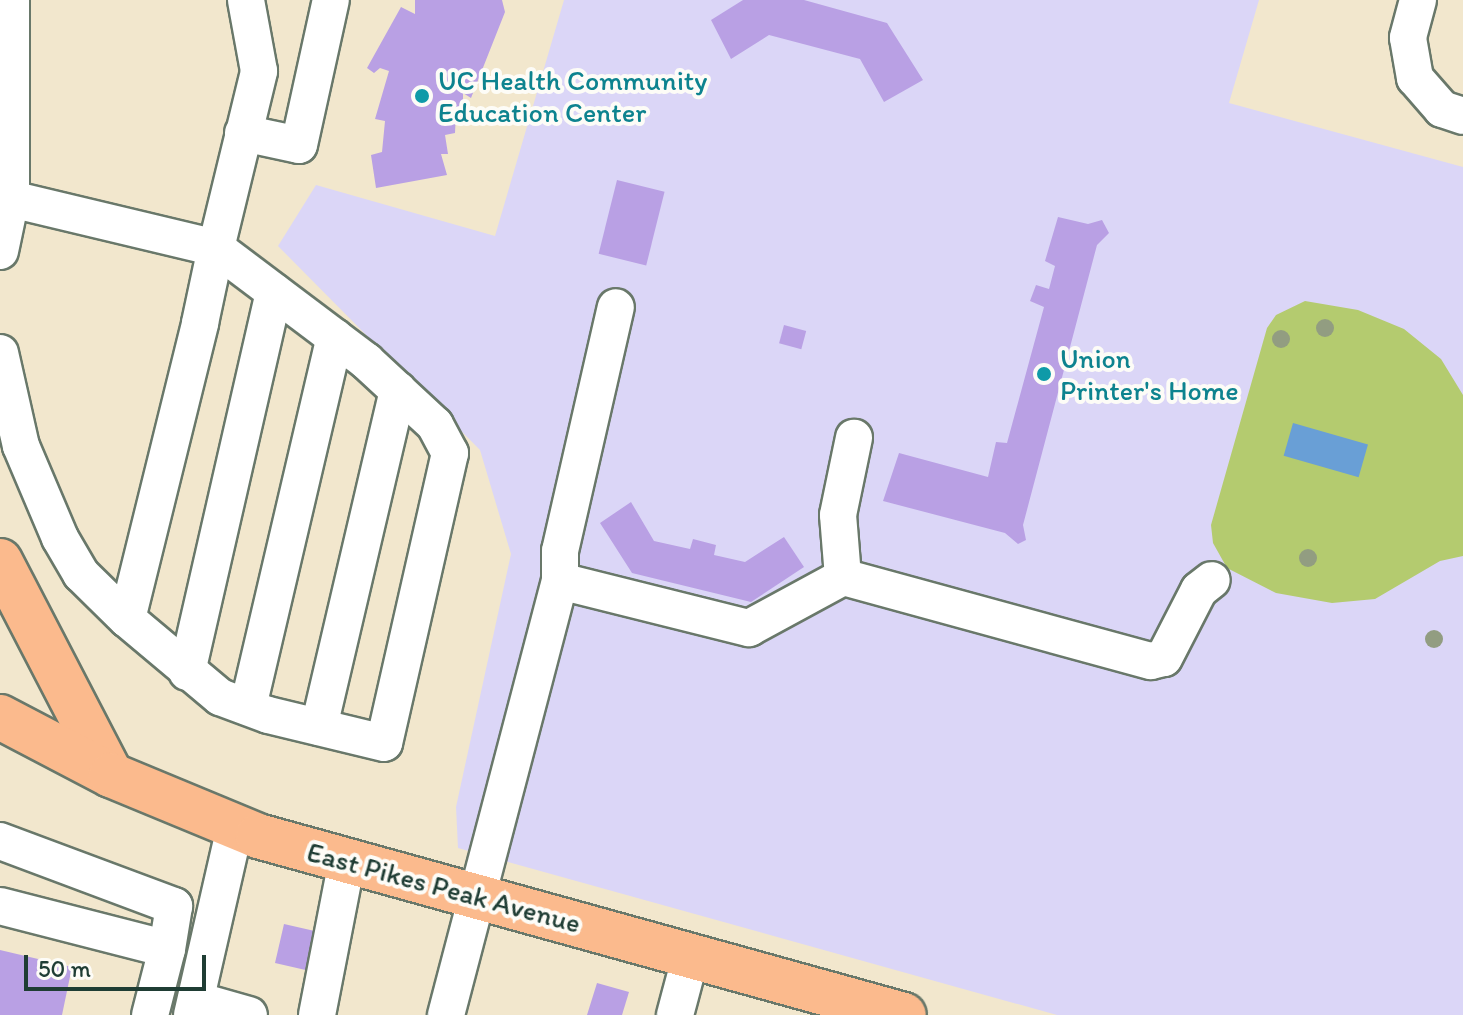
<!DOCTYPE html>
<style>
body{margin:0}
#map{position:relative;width:1463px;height:1015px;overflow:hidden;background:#f2e7cd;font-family:Itim,sans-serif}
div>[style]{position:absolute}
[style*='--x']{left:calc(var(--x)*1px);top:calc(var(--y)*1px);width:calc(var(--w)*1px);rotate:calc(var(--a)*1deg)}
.built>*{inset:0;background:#dbd6f7}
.green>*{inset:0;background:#b4cb6f}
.water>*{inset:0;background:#699fd6;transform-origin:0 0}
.building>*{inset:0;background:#b9a0e4;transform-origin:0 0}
.roads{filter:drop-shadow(2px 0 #69786a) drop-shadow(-2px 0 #69786a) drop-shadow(0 2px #69786a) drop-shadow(0 -2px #69786a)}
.minor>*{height:36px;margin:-18px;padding:0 18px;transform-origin:18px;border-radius:18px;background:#fff}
.major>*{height:44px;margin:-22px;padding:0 22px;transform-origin:22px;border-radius:22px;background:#fbba8d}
.trees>*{width:18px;height:18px;margin:-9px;border-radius:50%;background:#929d81}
.dots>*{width:22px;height:22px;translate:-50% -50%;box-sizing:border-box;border:4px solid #fdfcf7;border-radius:50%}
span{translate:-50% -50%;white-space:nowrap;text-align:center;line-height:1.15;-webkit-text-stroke:8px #fdfcf7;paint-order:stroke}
.culture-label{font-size:28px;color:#0d838f}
.left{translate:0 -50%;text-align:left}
.street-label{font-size:28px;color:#1f3d34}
.scale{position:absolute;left:24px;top:955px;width:182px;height:36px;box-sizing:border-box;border:4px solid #1f3d34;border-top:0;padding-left:10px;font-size:24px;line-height:28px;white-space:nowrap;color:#1f3d34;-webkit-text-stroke:6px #fdfcf7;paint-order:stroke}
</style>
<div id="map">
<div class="built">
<div style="clip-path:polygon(564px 0,1259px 0,1229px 103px,1463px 167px,1463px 1015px,1057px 1015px,458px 848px,456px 807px,511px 554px,480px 450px,278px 246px,316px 185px,495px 236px)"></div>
</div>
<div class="green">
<div style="clip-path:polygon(1305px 301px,1358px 310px,1404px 329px,1441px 359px,1463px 395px,1463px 556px,1440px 561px,1375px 599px,1332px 603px,1276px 593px,1227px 568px,1213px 543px,1211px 525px,1267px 328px,1276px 315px)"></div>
</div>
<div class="water">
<div style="left:1293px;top:423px;width:78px;height:34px;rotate:16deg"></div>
</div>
<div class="building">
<div style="clip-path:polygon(415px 0,502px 0,505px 12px,471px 98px,463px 93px,463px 113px,456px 112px,455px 133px,445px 135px,448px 154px,441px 154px,447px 175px,376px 188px,371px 155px,382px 152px,385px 121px,375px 119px,389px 71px,380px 68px,374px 73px,367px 68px,401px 7px,415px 14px)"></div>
<div style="clip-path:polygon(743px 0,804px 0,887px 23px,923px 80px,884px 102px,860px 59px,769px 35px,731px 59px,711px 20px)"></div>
<div style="left:617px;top:180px;width:49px;height:76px;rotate:14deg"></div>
<div style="clip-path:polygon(1058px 217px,1088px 224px,1102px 220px,1109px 233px,1097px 245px,1023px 525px,1026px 540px,1018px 544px,1005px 533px,883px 501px,899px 453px,988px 477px,996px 442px,1007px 443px,1044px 307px,1030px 301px,1036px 285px,1049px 289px,1055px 266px,1045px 261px)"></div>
<div style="left:784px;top:325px;width:23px;height:19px;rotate:15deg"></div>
<div style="clip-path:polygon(631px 502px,654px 541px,690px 549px,693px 539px,716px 545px,714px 555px,745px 562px,784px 537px,804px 567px,751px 602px,632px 573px,600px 523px)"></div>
<div style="left:284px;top:924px;width:37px;height:40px;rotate:13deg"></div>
<div style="clip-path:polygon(0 950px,72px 967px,62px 1015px,0 1015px)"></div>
<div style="clip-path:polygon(597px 983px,629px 992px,622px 1015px,587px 1015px)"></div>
</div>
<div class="roads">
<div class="minor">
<div style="--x:11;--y:0;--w:199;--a:90"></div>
<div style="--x:11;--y:199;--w:211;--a:13.4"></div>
<div style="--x:216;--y:248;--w:188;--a:37"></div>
<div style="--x:366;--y:361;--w:94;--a:42.8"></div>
<div style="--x:435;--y:425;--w:32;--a:62"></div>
<div style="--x:450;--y:453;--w:297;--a:102.8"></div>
<div style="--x:384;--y:743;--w:119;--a:-166.4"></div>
<div style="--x:268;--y:715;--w:51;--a:-159.4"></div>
<div style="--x:220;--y:697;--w:121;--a:-140"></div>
<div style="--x:127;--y:619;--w:305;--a:-76.1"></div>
<div style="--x:200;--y:323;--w:77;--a:-78"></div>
<div style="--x:216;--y:248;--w:182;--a:-76.3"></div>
<div style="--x:259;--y:71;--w:72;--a:-100.4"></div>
<div style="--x:1418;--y:0;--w:39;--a:105"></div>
<div style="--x:1408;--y:38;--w:41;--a:80.1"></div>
<div style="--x:1415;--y:78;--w:41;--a:48.9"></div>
<div style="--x:1442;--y:109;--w:22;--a:18"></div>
<div style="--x:243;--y:133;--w:57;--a:12.1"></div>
<div style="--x:299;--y:145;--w:148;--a:-77.6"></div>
<div style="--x:0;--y:251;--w:53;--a:-78.1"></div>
<div style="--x:0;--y:353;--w:95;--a:77.3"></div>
<div style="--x:21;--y:446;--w:100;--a:67"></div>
<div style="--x:60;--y:538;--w:42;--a:59.7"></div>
<div style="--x:81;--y:574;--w:64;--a:44.4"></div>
<div style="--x:843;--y:577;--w:62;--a:-94.6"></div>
<div style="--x:838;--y:515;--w:79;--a:-78.3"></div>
<div style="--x:560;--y:581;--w:30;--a:-90"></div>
<div style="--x:560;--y:551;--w:250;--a:-77.1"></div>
<div style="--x:187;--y:672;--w:390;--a:-77.1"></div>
<div style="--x:248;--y:707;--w:380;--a:-76.8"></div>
<div style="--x:319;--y:727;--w:346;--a:-76.8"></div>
<div style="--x:0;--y:841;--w:186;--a:20.5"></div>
<div style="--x:174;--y:906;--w:44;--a:99.2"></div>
<div style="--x:0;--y:906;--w:172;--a:14.4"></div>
<div style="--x:167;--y:949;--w:68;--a:104.4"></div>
<div style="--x:196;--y:1000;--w:55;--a:15.8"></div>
<div style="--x:192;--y:1015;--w:192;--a:-77.1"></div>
<div style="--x:317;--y:1015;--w:157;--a:-79"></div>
<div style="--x:446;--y:1015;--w:449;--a:-75.3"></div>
<div style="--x:560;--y:581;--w:195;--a:14"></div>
<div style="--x:749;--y:628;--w:107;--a:-28.5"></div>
<div style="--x:843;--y:577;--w:319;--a:15.3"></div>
<div style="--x:1151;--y:661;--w:13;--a:-13"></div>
<div style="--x:1164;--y:658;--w:76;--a:-62.8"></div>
<div style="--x:1199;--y:590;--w:16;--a:-38"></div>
<div style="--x:675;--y:1015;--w:62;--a:-75.1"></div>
</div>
<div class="major">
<div style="--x:0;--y:561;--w:241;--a:62.6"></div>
<div style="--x:0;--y:717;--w:125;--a:27.6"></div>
<div style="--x:111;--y:775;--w:159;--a:22.5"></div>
<div style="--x:258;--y:836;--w:670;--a:15.49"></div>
</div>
</div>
<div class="trees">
<div style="left:1325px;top:328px"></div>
<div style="left:1281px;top:339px"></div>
<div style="left:1308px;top:558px"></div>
<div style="left:1434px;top:639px"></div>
</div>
<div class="dots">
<div style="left:422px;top:96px;background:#0f9aa8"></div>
<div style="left:1044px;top:374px;background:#0f9aa8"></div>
</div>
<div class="culture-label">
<span class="left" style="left:438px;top:96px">UC Health Community<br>Education Center</span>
<span class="left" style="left:1060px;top:374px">Union<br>Printer's Home</span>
</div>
<div class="street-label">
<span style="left:444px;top:887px;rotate:15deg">East Pikes Peak Avenue</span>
</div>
<div class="scale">50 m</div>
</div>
